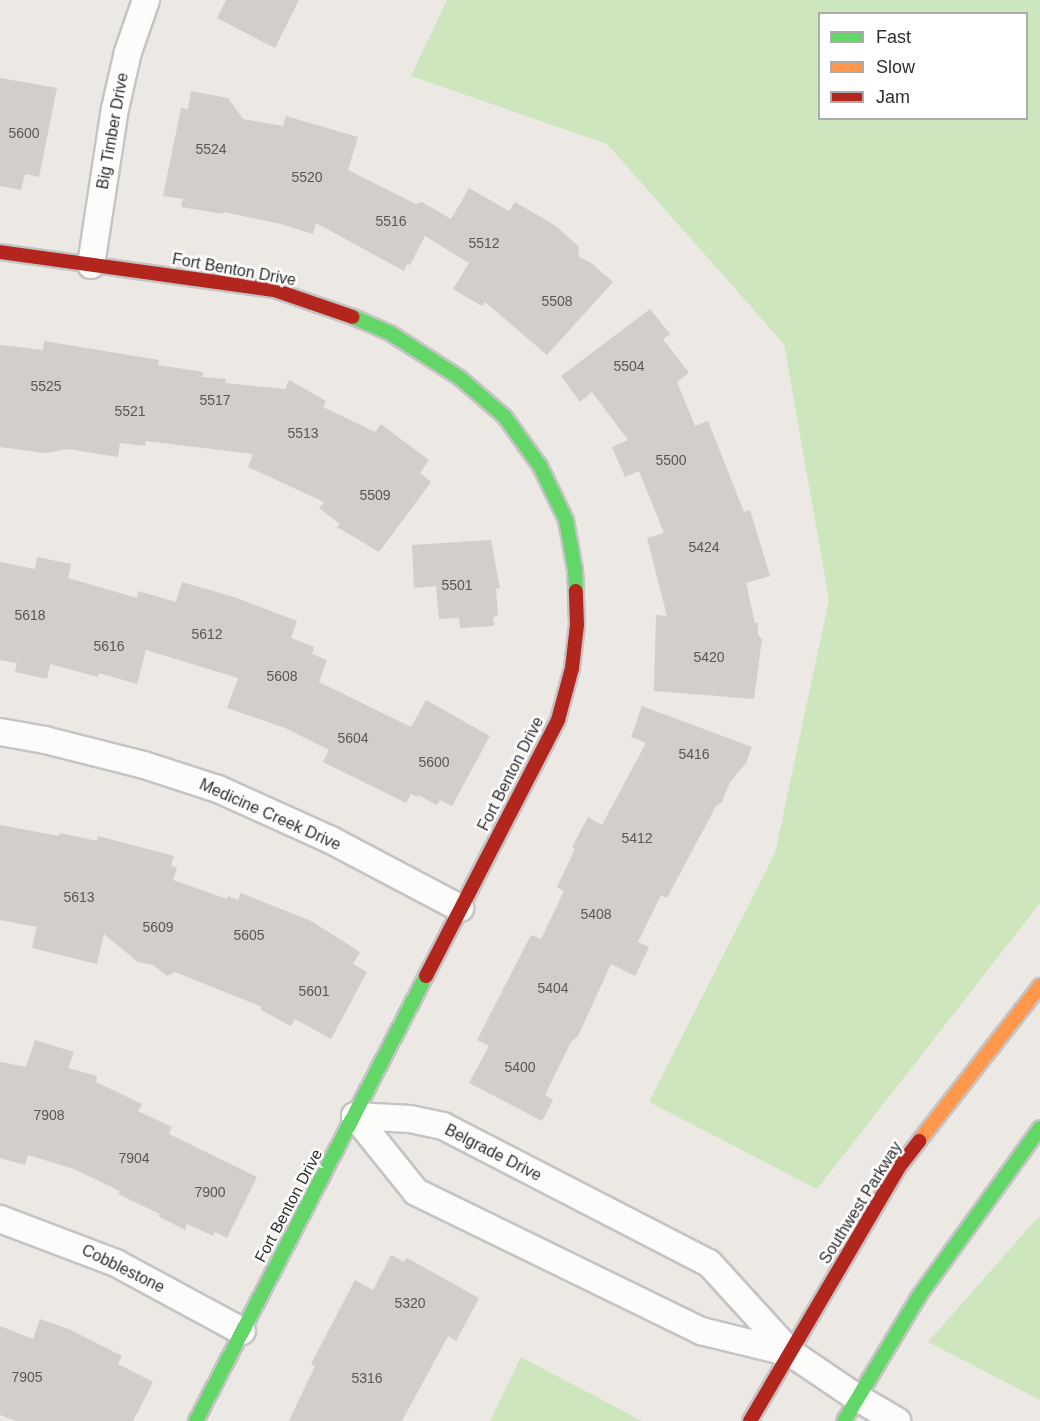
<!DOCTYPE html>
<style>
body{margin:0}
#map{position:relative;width:1040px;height:1421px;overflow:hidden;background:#ece8e4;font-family:Helvetica,sans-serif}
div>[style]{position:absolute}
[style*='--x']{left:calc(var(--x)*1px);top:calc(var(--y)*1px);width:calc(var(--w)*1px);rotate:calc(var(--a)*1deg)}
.green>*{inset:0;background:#cee6be}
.building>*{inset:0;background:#d1cecb}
.roads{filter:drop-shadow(2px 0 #c5c4c5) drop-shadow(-2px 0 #c5c4c5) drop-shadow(0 2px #c5c4c5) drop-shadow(0 -2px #c5c4c5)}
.street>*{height:26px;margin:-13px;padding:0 13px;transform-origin:13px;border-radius:13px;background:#fcfcfb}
.fast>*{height:14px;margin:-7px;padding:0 7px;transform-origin:7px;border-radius:7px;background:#63d668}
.slow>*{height:14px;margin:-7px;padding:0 7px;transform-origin:7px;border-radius:7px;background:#ff974d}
.jam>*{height:14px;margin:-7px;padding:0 7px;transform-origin:7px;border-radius:7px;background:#b3261e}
span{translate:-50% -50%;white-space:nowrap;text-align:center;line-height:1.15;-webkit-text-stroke:5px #fff;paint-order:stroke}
.number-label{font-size:14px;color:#585857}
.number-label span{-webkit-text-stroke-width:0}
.street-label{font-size:16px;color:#2e2e2e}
.legend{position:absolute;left:818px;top:12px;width:210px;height:108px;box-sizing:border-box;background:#fff;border:2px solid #ababab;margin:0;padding:8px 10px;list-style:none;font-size:18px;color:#2e2e2e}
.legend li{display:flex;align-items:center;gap:12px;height:30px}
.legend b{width:30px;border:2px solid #ababab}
</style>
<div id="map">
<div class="green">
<div style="clip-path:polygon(evenodd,447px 0,1040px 0,1040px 903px,817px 1189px,649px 1102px,775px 853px,829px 600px,784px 344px,607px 144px,411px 76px,447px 0,820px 14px,1026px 14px,1026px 118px,820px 118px,820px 14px)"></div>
<div style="clip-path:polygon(1040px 1215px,1040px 1400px,928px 1342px)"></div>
<div style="clip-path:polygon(521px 1357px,642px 1421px,490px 1421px)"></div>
</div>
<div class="building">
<div style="clip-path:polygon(226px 0,299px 0,275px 48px,217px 18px)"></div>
<div style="clip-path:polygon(0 78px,57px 88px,39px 177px,25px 174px,21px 190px,0 186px)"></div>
<div style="clip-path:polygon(191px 91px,228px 98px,243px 119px,283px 126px,286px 116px,358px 137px,348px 170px,416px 204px,422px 202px,451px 219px,469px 188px,509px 211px,515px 202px,556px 226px,578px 246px,579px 257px,590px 262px,613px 282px,547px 355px,485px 302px,482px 306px,453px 289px,469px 263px,425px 236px,410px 265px,407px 264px,404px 271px,316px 223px,313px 234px,281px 224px,224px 212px,223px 214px,181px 207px,183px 199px,163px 196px,181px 108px,188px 109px)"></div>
<div style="clip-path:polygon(650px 309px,670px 334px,663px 339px,689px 373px,677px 382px,695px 426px,708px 421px,744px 512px,750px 510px,770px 576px,746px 583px,755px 623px,758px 623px,758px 635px,762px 639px,754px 699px,654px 691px,656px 615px,667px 616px,647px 538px,664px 533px,639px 471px,625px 477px,612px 447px,628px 440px,592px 392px,580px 402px,561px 376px)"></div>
<div style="clip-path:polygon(44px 341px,159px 360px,158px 365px,203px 372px,202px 377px,226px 379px,225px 383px,285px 389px,289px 380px,326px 401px,323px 407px,375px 432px,381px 424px,402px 440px,429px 460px,420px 473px,431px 482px,379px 552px,337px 527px,340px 524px,319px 508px,324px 502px,248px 467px,253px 454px,146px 441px,145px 446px,120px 443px,118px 457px,68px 449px,45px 453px,0 447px,0 345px,43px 350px)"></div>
<div style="clip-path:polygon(491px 540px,500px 589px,496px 588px,498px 616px,493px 617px,494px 626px,460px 628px,459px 618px,439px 619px,436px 586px,414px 588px,412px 545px)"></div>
<div style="clip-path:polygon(37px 557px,71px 564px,68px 578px,137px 598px,138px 591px,176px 602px,182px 582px,237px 598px,297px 621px,291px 638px,314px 647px,312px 654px,327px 660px,319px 682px,411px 727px,426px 700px,490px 736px,452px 806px,440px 800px,437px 805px,418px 795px,417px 797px,411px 794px,406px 803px,323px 762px,329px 750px,285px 728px,227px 708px,238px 678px,146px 650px,137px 684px,99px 673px,98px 677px,50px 664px,47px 679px,15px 672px,17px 663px,0 660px,0 562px,35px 569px)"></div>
<div style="clip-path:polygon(642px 706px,752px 747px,746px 763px,730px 782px,722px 802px,716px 806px,667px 898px,661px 895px,638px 942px,649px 947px,635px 976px,611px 964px,578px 1036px,571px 1042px,545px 1095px,553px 1100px,542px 1121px,469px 1083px,489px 1046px,477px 1040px,531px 935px,541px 939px,564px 891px,557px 887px,575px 849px,572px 847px,588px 817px,602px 825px,646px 743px,631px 737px)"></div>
<div style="clip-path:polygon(0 825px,59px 836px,60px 833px,97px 841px,98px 836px,174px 856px,171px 866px,177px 868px,173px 880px,227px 899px,228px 896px,238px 900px,241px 893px,311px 921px,360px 952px,353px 964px,367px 972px,331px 1039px,295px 1019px,291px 1026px,261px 1010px,262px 1007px,175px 972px,167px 976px,153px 965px,138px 962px,104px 934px,97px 964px,32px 948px,37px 927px,0 920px)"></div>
<div style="clip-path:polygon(35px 1040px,74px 1052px,68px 1068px,97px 1076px,96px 1082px,142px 1104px,138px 1111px,172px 1127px,169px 1134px,257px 1177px,227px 1238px,215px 1232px,213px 1236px,187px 1224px,185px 1230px,158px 1216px,160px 1214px,118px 1194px,120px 1191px,74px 1169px,28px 1155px,25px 1165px,0 1158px,0 1062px,26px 1067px)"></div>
<div style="clip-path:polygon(391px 1255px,404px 1262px,407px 1258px,479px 1298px,456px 1341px,448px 1336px,402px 1421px,289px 1421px,315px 1366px,311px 1364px,355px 1280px,373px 1290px)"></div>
<div style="clip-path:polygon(40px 1319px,69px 1329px,122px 1356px,118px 1364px,153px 1382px,133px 1421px,16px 1421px,0 1415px,0 1326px,33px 1339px)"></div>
</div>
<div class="roads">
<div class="street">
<div style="--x:91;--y:265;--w:158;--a:-81.3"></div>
<div style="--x:115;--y:109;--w:58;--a:-77.2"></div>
<div style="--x:128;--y:52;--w:55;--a:-70.9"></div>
<div style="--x:0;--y:732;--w:46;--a:10.1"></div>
<div style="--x:45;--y:740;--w:102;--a:14.2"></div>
<div style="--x:144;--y:765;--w:78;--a:18"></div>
<div style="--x:218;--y:789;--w:124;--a:24.3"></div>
<div style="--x:331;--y:840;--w:146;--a:27.8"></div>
<div style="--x:355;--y:1116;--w:55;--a:3.1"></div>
<div style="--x:410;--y:1119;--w:34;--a:12"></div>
<div style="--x:443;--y:1126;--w:299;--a:27.3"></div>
<div style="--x:709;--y:1263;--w:122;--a:47.7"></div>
<div style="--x:791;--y:1353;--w:78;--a:34.1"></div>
<div style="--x:856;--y:1397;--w:48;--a:30.3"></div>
<div style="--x:355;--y:1116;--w:97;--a:51.2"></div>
<div style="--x:416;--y:1192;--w:317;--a:26"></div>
<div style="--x:701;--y:1331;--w:93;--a:13.7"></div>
<div style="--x:0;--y:1219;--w:124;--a:20.8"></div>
<div style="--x:116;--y:1263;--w:143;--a:28.4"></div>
</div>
<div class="fast">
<div style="--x:353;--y:317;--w:40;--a:23.4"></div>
<div style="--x:390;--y:333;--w:83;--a:32.7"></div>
<div style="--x:460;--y:378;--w:60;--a:40.9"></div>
<div style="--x:505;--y:417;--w:60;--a:54.5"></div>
<div style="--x:540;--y:466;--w:60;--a:64.3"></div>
<div style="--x:566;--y:520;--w:51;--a:79.8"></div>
<div style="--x:575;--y:570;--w:21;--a:87"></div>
<div style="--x:196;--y:1421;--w:501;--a:-62.67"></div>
<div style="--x:844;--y:1421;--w:146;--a:-59"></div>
<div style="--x:919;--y:1296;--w:207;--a:-54.2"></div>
</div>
<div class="slow">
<div style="--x:919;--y:1141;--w:197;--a:-52"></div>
</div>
<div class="jam">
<div style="--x:0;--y:252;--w:277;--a:7.9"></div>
<div style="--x:274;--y:290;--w:83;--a:18.9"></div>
<div style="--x:426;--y:976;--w:288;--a:-62.7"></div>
<div style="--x:558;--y:720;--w:54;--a:-74.9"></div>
<div style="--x:572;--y:668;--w:43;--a:-83.4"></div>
<div style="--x:577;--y:625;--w:34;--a:-92"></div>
<div style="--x:750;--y:1421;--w:294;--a:-59.6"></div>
<div style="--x:899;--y:1167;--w:33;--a:-52"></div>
</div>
</div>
<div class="number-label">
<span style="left:24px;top:133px">5600</span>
<span style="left:211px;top:149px">5524</span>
<span style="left:307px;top:177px">5520</span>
<span style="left:391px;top:221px">5516</span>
<span style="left:484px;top:243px">5512</span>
<span style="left:557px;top:301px">5508</span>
<span style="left:629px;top:366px">5504</span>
<span style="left:46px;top:386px">5525</span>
<span style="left:215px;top:400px">5517</span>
<span style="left:130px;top:411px">5521</span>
<span style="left:303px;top:433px">5513</span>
<span style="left:671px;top:460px">5500</span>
<span style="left:375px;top:495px">5509</span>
<span style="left:704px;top:547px">5424</span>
<span style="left:457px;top:585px">5501</span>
<span style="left:30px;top:615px">5618</span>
<span style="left:207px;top:634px">5612</span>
<span style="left:109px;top:646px">5616</span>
<span style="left:709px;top:657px">5420</span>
<span style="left:282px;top:676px">5608</span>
<span style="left:353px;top:738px">5604</span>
<span style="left:694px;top:754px">5416</span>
<span style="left:434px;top:762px">5600</span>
<span style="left:637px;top:838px">5412</span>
<span style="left:79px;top:897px">5613</span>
<span style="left:596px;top:914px">5408</span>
<span style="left:158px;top:927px">5609</span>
<span style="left:249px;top:935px">5605</span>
<span style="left:553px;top:988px">5404</span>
<span style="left:314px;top:991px">5601</span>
<span style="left:520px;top:1067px">5400</span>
<span style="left:49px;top:1115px">7908</span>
<span style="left:134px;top:1158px">7904</span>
<span style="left:210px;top:1192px">7900</span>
<span style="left:410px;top:1303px">5320</span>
<span style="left:27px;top:1377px">7905</span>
<span style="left:367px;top:1378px">5316</span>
</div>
<div class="street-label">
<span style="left:113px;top:131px;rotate:-80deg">Big Timber Drive</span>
<span style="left:234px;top:270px;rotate:10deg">Fort Benton Drive</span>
<span style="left:511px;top:774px;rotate:-63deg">Fort Benton Drive</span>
<span style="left:270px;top:815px;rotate:24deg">Medicine Creek Drive</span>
<span style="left:493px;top:1153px;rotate:27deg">Belgrade Drive</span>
<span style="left:861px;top:1203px;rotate:-58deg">Southwest Parkway</span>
<span style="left:289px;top:1206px;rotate:-62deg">Fort Benton Drive</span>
<span style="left:123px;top:1269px;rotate:26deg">Cobblestone</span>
</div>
<ul class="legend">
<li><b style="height:8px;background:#63d668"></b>Fast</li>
<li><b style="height:8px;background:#ff974d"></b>Slow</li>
<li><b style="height:8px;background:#b3261e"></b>Jam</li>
</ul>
</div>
